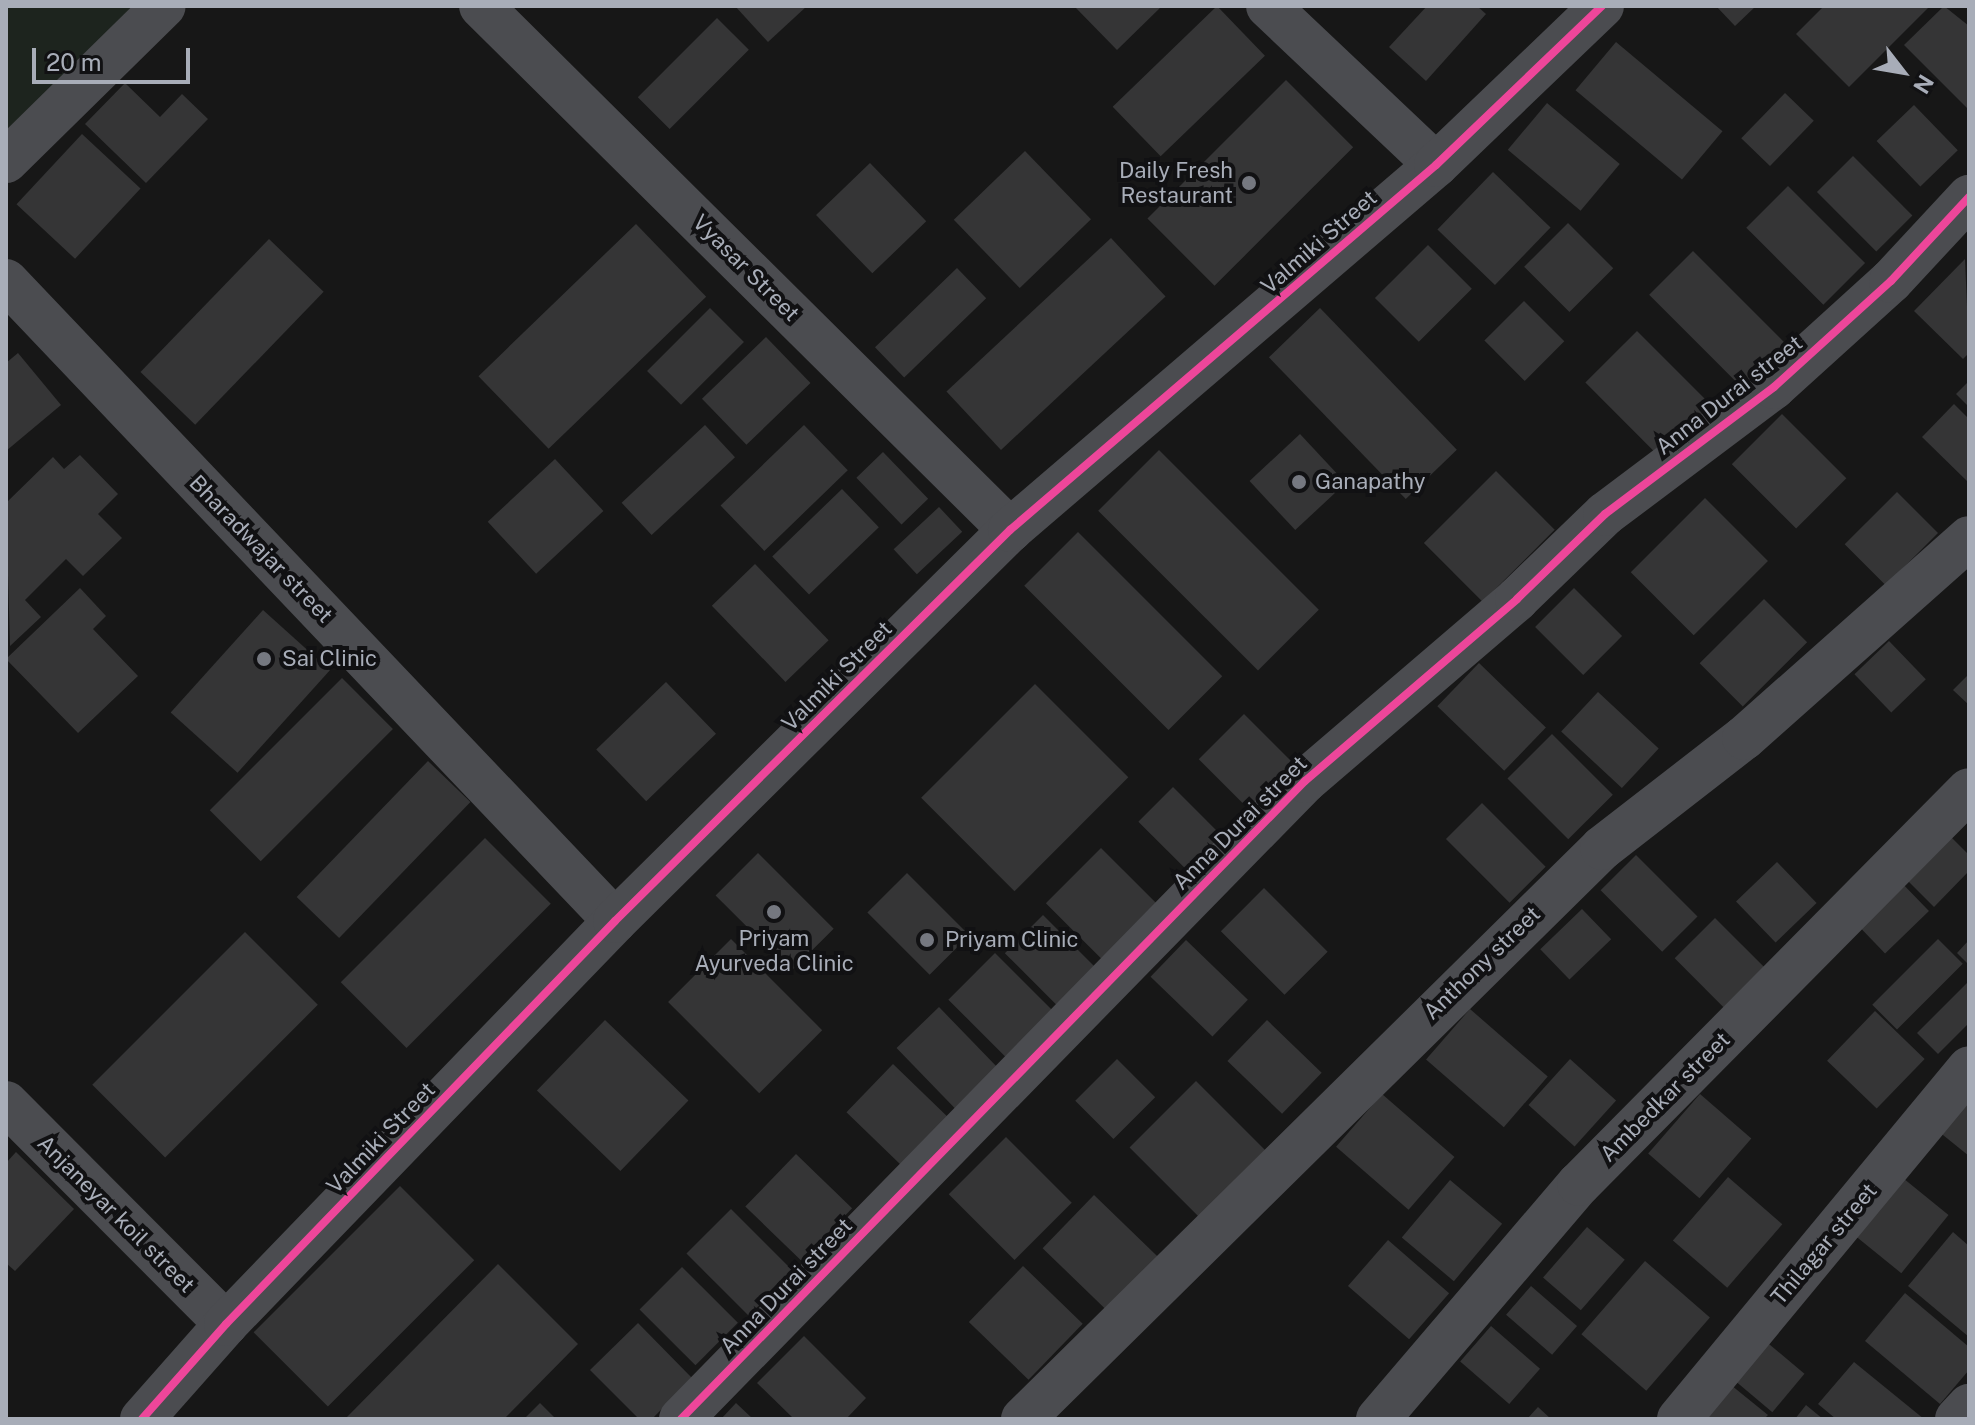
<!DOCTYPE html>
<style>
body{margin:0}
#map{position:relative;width:1975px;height:1425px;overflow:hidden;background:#171717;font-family:"Public Sans",sans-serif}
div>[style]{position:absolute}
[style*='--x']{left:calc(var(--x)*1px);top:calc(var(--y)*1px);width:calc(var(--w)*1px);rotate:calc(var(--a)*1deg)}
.green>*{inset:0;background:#1d241e}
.building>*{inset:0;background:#353536;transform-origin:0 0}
.minor>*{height:44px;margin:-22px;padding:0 22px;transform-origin:22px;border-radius:22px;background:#4b4c50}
.tertiary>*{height:44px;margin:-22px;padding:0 22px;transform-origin:22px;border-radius:22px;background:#4b4c50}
.cycleway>*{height:8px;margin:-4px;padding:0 4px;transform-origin:4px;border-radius:4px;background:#ed469a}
.dots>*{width:22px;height:22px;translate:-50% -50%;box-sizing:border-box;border:4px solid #111113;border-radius:50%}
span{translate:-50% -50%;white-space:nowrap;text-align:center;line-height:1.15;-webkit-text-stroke:8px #111113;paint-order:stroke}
.poi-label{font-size:22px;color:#a8adb8}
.right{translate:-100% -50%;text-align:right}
.left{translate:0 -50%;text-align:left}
.street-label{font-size:22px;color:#a8adb8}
.frame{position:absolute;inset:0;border:8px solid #a8adb8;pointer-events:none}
.north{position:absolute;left:1863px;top:32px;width:80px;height:80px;-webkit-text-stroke:6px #111113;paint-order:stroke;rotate:121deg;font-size:22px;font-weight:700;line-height:32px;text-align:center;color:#a8adb8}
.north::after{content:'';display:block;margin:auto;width:28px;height:36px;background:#a8adb8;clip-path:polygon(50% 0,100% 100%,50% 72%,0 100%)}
.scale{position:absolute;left:32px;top:48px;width:158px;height:36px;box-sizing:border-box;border:4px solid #a8adb8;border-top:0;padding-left:10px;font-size:24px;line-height:28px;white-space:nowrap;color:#a8adb8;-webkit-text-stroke:6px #111113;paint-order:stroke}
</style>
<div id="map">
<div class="green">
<div style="clip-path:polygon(6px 6px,153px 6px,6px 158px)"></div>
</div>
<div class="building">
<div style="clip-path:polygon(735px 6px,807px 6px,768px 42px)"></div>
<div style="clip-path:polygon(1074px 6px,1162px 6px,1117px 50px)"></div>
<div style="left:1217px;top:6px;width:69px;height:145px;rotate:46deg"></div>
<div style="clip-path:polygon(1427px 6px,1477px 6px,1486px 14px,1426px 81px,1389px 47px)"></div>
<div style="clip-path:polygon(1716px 6px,1756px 6px,1735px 26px)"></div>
<div style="clip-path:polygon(1824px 6px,1930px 6px,1849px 87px,1796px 34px)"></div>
<div style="clip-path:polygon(1944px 6px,1969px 26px,1969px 110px,1904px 45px)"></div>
<div style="left:717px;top:18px;width:45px;height:112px;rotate:45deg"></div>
<div style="left:1616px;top:42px;width:139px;height:63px;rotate:40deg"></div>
<div style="left:1286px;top:80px;width:95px;height:196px;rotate:45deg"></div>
<div style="clip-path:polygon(125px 83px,160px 117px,182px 94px,208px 119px,146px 183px,85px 124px)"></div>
<div style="left:1785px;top:93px;width:40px;height:63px;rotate:44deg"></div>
<div style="left:1547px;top:103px;width:95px;height:61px;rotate:40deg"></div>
<div style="left:1914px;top:105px;width:63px;height:52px;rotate:46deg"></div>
<div style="left:82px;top:134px;width:80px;height:96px;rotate:43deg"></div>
<div style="left:1025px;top:151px;width:95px;height:99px;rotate:46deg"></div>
<div style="left:1853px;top:156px;width:84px;height:51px;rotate:45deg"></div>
<div style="left:870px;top:163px;width:81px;height:75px;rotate:46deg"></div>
<div style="left:1493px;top:172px;width:80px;height:80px;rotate:44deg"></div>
<div style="left:1788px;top:186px;width:109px;height:59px;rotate:45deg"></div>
<div style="left:1568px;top:223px;width:64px;height:62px;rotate:45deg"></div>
<div style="left:636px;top:224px;width:101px;height:219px;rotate:46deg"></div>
<div style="left:1111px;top:238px;width:80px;height:225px;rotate:47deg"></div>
<div style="left:269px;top:239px;width:76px;height:185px;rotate:44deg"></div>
<div style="left:1428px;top:245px;width:62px;height:75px;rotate:45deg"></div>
<div style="left:1693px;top:251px;width:130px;height:62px;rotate:45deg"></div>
<div style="clip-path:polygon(1965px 259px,1969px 353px,1963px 359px,1914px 311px)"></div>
<div style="left:957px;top:268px;width:42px;height:114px;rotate:46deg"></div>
<div style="left:1524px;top:301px;width:57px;height:56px;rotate:45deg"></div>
<div style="left:710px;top:308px;width:48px;height:89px;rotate:45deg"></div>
<div style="left:1320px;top:308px;width:197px;height:71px;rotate:46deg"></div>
<div style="left:1637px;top:331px;width:110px;height:73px;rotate:45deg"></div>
<div style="left:766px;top:337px;width:64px;height:89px;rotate:46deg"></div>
<div style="clip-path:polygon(18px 353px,61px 405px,6px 451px,6px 363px)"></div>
<div style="clip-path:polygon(1969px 381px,1969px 407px,1956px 394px)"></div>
<div style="clip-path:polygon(1954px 404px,1969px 419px,1969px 483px,1922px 437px)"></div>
<div style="left:1782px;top:414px;width:91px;height:71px;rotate:45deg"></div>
<div style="left:705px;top:425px;width:44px;height:114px;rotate:47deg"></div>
<div style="left:804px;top:425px;width:63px;height:116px;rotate:46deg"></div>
<div style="left:1300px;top:434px;width:67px;height:69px;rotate:47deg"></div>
<div style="left:1159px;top:450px;width:226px;height:86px;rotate:45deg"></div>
<div style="left:883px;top:452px;width:65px;height:37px;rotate:46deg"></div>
<div style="clip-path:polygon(80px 455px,118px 494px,98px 514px,122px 538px,83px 576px,66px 559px,25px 600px,41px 617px,10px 646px,6px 503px,53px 457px,64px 469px)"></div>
<div style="left:555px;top:459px;width:71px;height:92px;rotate:47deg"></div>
<div style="left:1496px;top:471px;width:83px;height:102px;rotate:45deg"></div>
<div style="left:842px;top:489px;width:53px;height:97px;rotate:46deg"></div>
<div style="left:1897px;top:492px;width:58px;height:74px;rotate:45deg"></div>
<div style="left:1705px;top:498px;width:89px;height:105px;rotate:45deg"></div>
<div style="left:939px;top:507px;width:34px;height:62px;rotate:47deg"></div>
<div style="left:1078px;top:532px;width:204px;height:76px;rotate:45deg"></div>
<div style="left:755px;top:564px;width:106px;height:60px;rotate:46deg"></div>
<div style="clip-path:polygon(80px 588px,106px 616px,93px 629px,138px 676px,78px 733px,6px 659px)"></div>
<div style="left:1574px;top:588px;width:68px;height:55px;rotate:45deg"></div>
<div style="left:1764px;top:599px;width:61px;height:91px;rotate:45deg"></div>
<div style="left:263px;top:610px;width:90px;height:138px;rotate:42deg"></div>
<div style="left:1889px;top:641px;width:53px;height:48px;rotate:46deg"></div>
<div style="left:1479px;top:663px;width:93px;height:60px;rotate:44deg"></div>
<div style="clip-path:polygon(1969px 674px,1969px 705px,1953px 690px)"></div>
<div style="left:342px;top:678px;width:72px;height:187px;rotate:45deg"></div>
<div style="left:666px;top:682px;width:72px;height:97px;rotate:46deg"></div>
<div style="left:1035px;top:684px;width:132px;height:161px;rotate:45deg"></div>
<div style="left:1598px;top:692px;width:83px;height:54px;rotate:43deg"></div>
<div style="left:1244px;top:714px;width:81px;height:64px;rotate:45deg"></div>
<div style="left:1552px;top:734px;width:86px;height:63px;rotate:45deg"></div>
<div style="left:428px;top:761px;width:59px;height:189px;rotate:44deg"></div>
<div style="left:1173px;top:787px;width:71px;height:49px;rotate:45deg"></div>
<div style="left:1482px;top:803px;width:90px;height:51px;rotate:45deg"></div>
<div style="clip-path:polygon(1945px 831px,1969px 855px,1969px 871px,1934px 907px,1901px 874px)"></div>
<div style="left:485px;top:838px;width:93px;height:204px;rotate:45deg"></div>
<div style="left:1101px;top:848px;width:91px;height:78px;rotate:45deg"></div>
<div style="left:758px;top:853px;width:107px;height:60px;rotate:45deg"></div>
<div style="left:1636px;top:855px;width:87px;height:50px;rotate:45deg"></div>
<div style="left:1777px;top:862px;width:57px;height:57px;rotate:46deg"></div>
<div style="left:907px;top:873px;width:88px;height:56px;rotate:45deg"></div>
<div style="left:1897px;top:878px;width:46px;height:61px;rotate:46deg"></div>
<div style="left:1264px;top:888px;width:90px;height:61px;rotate:45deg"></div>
<div style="left:1582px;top:909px;width:42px;height:58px;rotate:46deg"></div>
<div style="left:1043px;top:915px;width:81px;height:54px;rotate:45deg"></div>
<div style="left:1715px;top:918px;width:74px;height:57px;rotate:45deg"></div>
<div style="left:245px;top:932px;width:103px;height:216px;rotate:45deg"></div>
<div style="left:731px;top:939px;width:129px;height:89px;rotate:45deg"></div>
<div style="left:1938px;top:939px;width:35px;height:93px;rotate:45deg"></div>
<div style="left:1186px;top:940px;width:86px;height:51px;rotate:44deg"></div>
<div style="clip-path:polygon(1969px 940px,1969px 965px,1957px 953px)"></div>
<div style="left:995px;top:953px;width:86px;height:66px;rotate:45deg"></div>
<div style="clip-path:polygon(1969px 981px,1969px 1023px,1938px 1054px,1917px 1033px)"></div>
<div style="left:939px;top:1007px;width:86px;height:59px;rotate:46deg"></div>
<div style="left:1470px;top:1009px;width:103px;height:67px;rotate:41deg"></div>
<div style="left:1875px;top:1011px;width:69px;height:69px;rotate:44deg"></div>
<div style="left:605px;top:1020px;width:116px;height:98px;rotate:44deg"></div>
<div style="left:1267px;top:1020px;width:76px;height:57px;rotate:44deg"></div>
<div style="left:1117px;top:1059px;width:54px;height:59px;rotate:45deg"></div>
<div style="left:1570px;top:1059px;width:62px;height:62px;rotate:42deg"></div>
<div style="left:893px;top:1064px;width:78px;height:67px;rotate:44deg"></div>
<div style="left:1196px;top:1081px;width:98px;height:94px;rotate:45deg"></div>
<div style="clip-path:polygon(1969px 1093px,1969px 1156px,1938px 1131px)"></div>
<div style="left:1382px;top:1094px;width:96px;height:70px;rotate:41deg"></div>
<div style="left:1700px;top:1094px;width:68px;height:79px;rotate:41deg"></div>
<div style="left:1006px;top:1137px;width:93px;height:81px;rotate:45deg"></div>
<div style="clip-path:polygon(16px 1152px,74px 1209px,15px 1271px,6px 1263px,6px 1163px)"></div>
<div style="left:796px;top:1154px;width:78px;height:73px;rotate:44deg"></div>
<div style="left:1898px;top:1174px;width:65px;height:75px;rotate:39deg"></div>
<div style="left:1728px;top:1177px;width:72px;height:84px;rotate:41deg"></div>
<div style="left:1450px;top:1180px;width:68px;height:75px;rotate:40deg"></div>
<div style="left:400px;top:1186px;width:105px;height:207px;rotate:45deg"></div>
<div style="left:1094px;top:1195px;width:92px;height:74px;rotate:44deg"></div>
<div style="left:731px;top:1209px;width:88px;height:63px;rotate:45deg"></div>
<div style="left:1587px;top:1227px;width:50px;height:67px;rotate:41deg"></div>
<div style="clip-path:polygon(1953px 1232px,1969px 1246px,1969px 1337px,1908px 1286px)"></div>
<div style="left:1388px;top:1240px;width:81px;height:61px;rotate:41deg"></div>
<div style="left:1645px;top:1261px;width:86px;height:97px;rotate:41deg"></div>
<div style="clip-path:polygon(498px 1264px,578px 1344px,504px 1419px,345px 1419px)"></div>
<div style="left:1023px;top:1266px;width:83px;height:78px;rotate:44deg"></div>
<div style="left:682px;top:1267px;width:79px;height:60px;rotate:45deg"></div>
<div style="left:1531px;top:1286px;width:61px;height:38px;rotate:41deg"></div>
<div style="clip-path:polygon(1905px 1293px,1969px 1347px,1969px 1370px,1940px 1404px,1865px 1341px)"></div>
<div style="clip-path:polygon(638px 1323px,692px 1378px,652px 1419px,639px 1419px,590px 1370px)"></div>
<div style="left:1491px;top:1326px;width:65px;height:47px;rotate:41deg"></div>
<div style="left:1757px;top:1334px;width:62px;height:50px;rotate:40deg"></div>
<div style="clip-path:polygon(804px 1336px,866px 1398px,846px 1419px,794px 1419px,757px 1383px)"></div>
<div style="clip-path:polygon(1854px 1362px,1924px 1419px,1836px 1419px,1818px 1404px)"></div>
<div style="clip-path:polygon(1726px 1381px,1768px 1415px,1764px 1419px,1695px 1419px)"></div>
<div style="clip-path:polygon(540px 1403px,556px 1419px,524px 1419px)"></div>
<div style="clip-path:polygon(736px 1403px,753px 1419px,721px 1419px)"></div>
<div style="clip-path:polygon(1806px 1405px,1823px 1419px,1795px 1419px)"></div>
<div style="clip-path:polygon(1538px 1407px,1551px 1419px,1527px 1419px)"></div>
</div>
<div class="minor">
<div style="--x:481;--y:6;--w:745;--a:44.73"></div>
<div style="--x:1268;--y:6;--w:231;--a:43.4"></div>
<div style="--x:6;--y:161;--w:221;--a:-44.5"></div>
<div style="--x:6;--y:281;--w:883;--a:46.42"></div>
<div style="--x:6;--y:1103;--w:312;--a:45.1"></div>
<div style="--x:681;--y:1419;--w:892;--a:-45.64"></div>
<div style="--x:1305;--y:781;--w:279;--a:-40.6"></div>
<div style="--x:1517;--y:599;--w:122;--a:-44"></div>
<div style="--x:1605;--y:514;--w:211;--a:-36.9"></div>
<div style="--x:1774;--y:387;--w:158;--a:-42.2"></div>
<div style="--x:1891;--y:281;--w:115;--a:-47.1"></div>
<div style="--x:1023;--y:1419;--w:813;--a:-44.6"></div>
<div style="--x:1602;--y:848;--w:180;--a:-37.8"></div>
<div style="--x:1744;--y:738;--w:301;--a:-41.6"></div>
<div style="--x:1378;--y:1419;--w:309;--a:-49.5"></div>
<div style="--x:1579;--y:1184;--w:554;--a:-45.29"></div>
<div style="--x:1679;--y:1419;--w:455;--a:-50.4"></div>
<div style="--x:1957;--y:1419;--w:18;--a:-47"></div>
</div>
<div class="tertiary">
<div style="--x:142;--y:1419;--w:127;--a:-48.5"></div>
<div style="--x:226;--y:1324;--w:560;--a:-46.01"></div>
<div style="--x:615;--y:921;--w:556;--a:-44.71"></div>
<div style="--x:1010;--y:530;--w:561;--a:-40.59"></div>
<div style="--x:1436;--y:165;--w:230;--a:-43.8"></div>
</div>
<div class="cycleway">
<div style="--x:142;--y:1419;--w:127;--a:-48.5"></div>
<div style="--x:226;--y:1324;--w:560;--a:-46.01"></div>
<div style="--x:615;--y:921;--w:556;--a:-44.71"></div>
<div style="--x:1010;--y:530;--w:561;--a:-40.59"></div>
<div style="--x:1436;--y:165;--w:230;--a:-43.8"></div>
<div style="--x:681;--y:1419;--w:892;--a:-45.64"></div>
<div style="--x:1305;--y:781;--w:279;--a:-40.6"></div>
<div style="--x:1517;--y:599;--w:122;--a:-44"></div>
<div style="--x:1605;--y:514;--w:211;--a:-36.9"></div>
<div style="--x:1774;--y:387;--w:158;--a:-42.2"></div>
<div style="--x:1891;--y:281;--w:115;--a:-47.1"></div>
</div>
<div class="dots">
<div style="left:1249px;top:183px;background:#757880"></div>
<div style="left:1299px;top:482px;background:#757880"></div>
<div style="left:264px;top:659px;background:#757880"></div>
<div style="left:774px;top:912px;background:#757880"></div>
<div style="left:927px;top:940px;background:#757880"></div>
</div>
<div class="poi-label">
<span class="right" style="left:1233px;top:183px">Daily Fresh<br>Restaurant</span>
<span class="left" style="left:1315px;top:482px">Ganapathy</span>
<span class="left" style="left:282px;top:659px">Sai Clinic</span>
<span style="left:774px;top:951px">Priyam<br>Ayurveda Clinic</span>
<span class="left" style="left:945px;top:940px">Priyam Clinic</span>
</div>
<div class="street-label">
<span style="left:1319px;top:242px;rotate:-41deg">Valmiki Street</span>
<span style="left:746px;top:268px;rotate:45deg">Vyasar Street</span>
<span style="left:1729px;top:395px;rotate:-38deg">Anna Durai street</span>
<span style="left:261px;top:549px;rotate:46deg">Bharadwajar street</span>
<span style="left:837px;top:676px;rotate:-45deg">Valmiki Street</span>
<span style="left:1240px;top:823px;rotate:-45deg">Anna Durai street</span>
<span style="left:1482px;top:963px;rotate:-44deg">Anthony street</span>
<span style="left:1665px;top:1097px;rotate:-45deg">Ambedkar street</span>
<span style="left:381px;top:1138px;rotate:-46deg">Valmiki Street</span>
<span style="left:116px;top:1214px;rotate:45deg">Anjaneyar koil street</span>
<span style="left:1824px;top:1244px;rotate:-50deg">Thilagar street</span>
<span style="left:786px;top:1286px;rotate:-46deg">Anna Durai street</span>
</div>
<div class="frame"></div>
<div class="north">N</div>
<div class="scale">20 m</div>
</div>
